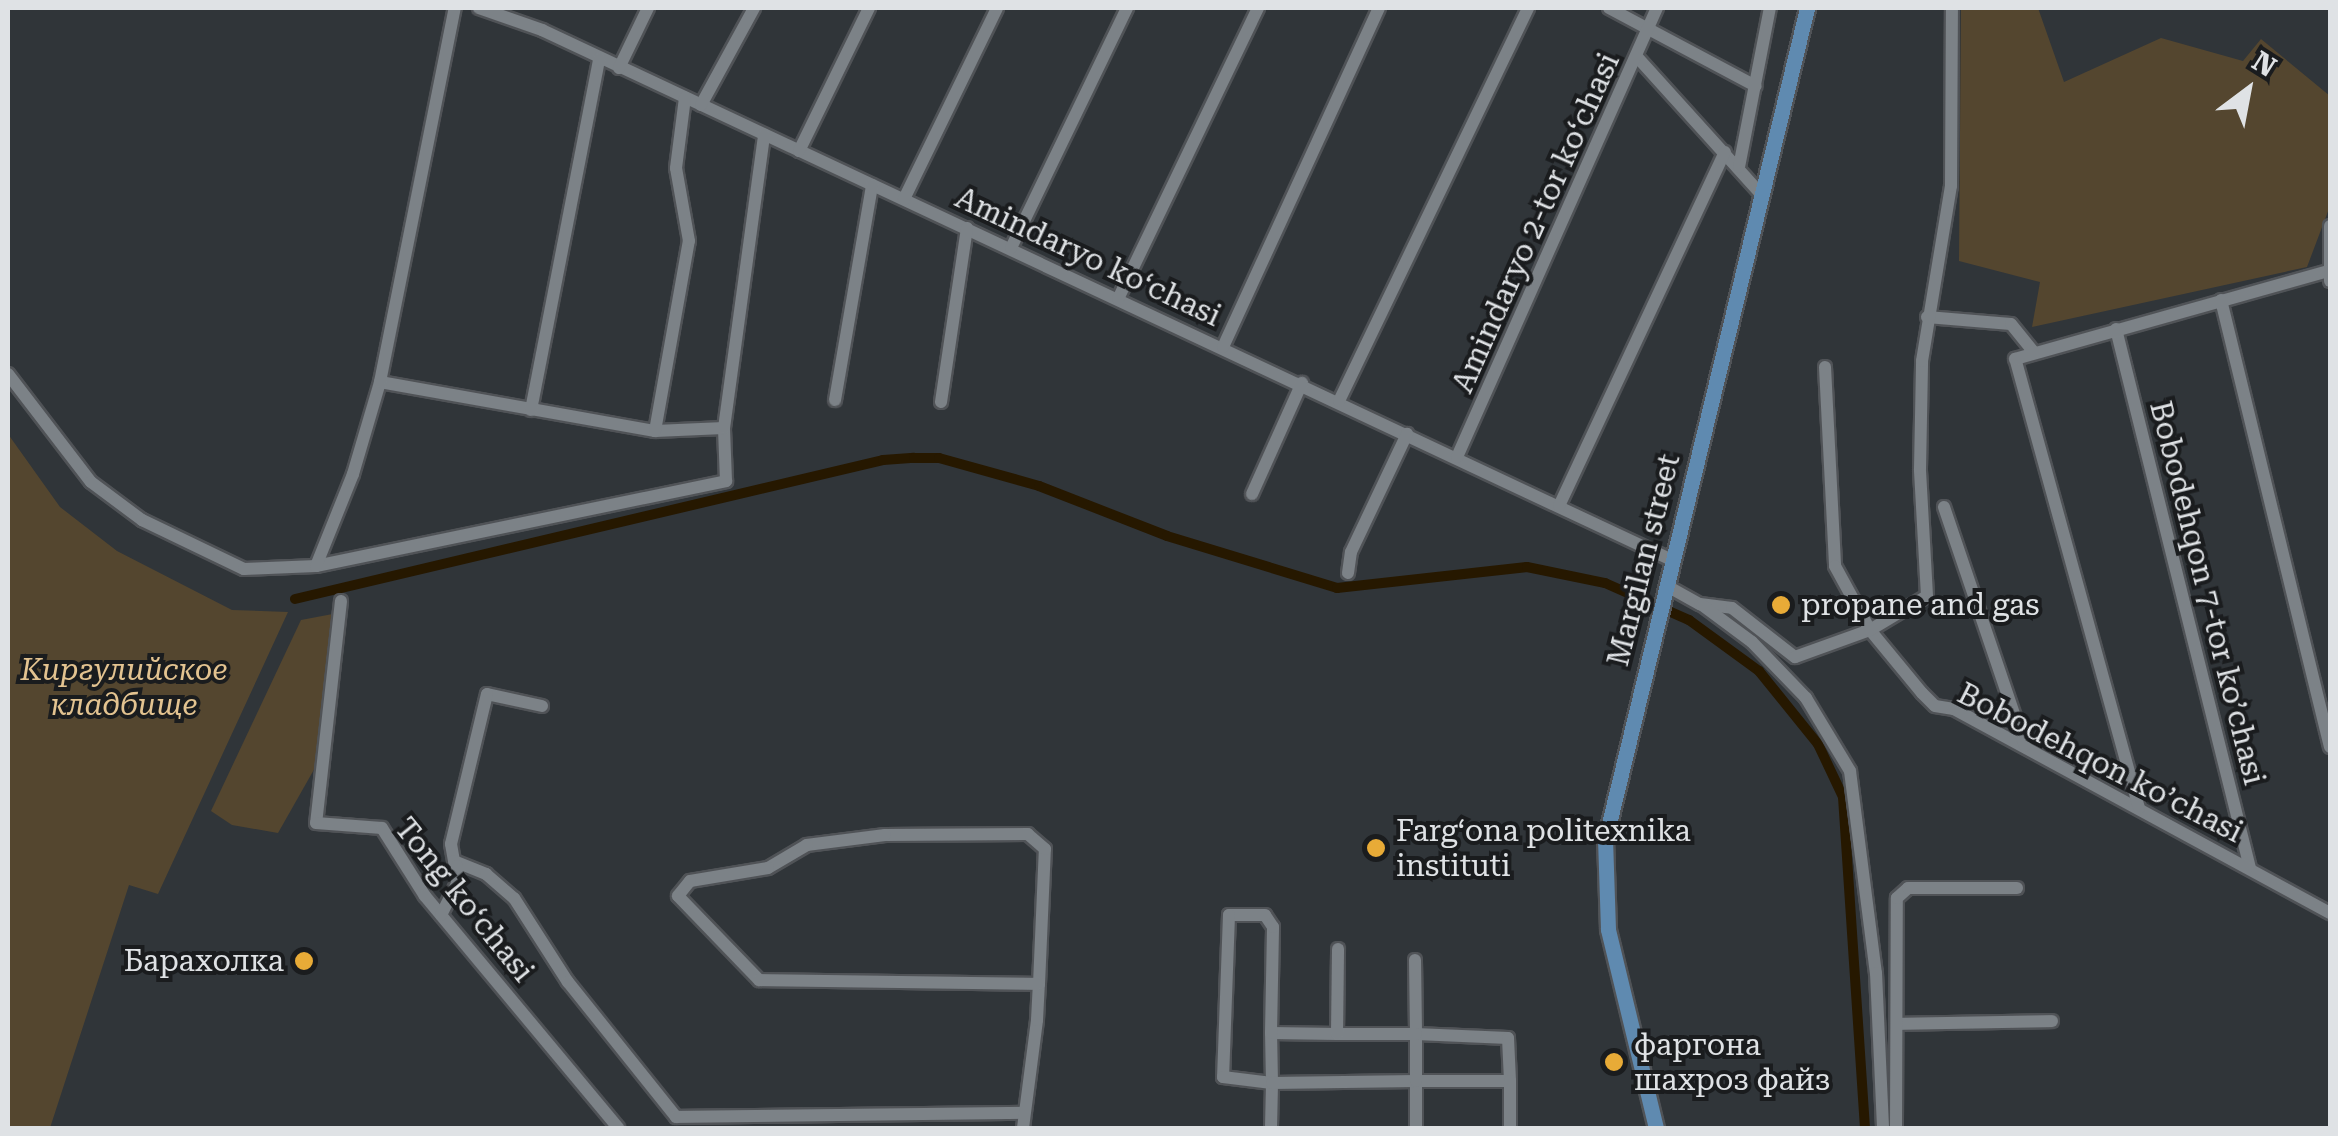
<!DOCTYPE html>
<meta charset="utf-8">
<style>
body{margin:0}
#map{position:relative;width:2338px;height:1136px;overflow:hidden;background:#303539;font-family:"Roboto Serif",serif}
div>[style]{position:absolute}
[style*='--x']{left:calc(var(--x)*1px);top:calc(var(--y)*1px);width:calc(var(--w)*1px);rotate:calc(var(--a)*1deg)}
.green>*{inset:0;background:#54462f}
.canal>*{height:10px;margin:-5px;padding:0 5px;transform-origin:5px;border-radius:5px;background:#261800}
.roads{filter:drop-shadow(2px 0 #505357) drop-shadow(-2px 0 #505357) drop-shadow(0 2px #505357) drop-shadow(0 -2px #505357)}
.minor>*{height:12px;margin:-6px;padding:0 6px;transform-origin:6px;border-radius:6px;background:#7c8287}
.major>*{height:15px;margin:-7.5px;padding:0 7.5px;transform-origin:7.5px;border-radius:7.5px;background:#5f8ab0}
.dots>*{width:28px;height:28px;translate:-50% -50%;box-sizing:border-box;border:5px solid #1a1c1e;border-radius:50%}
span{translate:-50% -50%;white-space:nowrap;text-align:center;line-height:1.15;-webkit-text-stroke:8px #1a1c1e;paint-order:stroke}
.street-label{font-size:30px;color:#dfe2e5}
.poi-label{font-size:30px;color:#dfe2e5}
.left{translate:0 -50%;text-align:left}
.right{translate:-100% -50%;text-align:right}
.park-label{font-size:30px;color:#e3c390;font-style:italic}
.frame{position:absolute;inset:0;border:10px solid #dfe2e5;pointer-events:none}
.north{position:absolute;left:2198px;top:40px;width:100px;height:100px;-webkit-text-stroke:8px #1a1c1e;paint-order:stroke;rotate:32deg;font-size:28px;font-weight:700;line-height:40px;text-align:center;color:#dfe2e5}
.north::after{content:'';display:block;margin:auto;width:35px;height:45px;background:#dfe2e5;clip-path:polygon(50% 0,100% 100%,50% 72%,0 100%)}
</style>
<div id="map">
<div class="green">
<div style="clip-path:polygon(1961px 8px,2038px 8px,2064px 82px,2161px 38px,2243px 61px,2261px 39px,2330px 96px,2330px 206px,2307px 267px,2032px 327px,2040px 282px,1959px 261px)"></div>
<div style="clip-path:polygon(8px 434px,60px 507px,117px 551px,232px 610px,288px 612px,158px 894px,129px 885px,50px 1128px,8px 1128px)"></div>
<div style="clip-path:polygon(338px 613px,316px 766px,278px 833px,232px 825px,211px 811px,301px 620px)"></div>
</div>
<div class="canal">
<div style="--x:295;--y:599;--w:604;--a:-13.3"></div>
<div style="--x:883;--y:460;--w:31;--a:-4"></div>
<div style="--x:914;--y:458;--w:25;--a:0"></div>
<div style="--x:939;--y:458;--w:104;--a:15.6"></div>
<div style="--x:1039;--y:486;--w:137;--a:21.3"></div>
<div style="--x:1167;--y:536;--w:178;--a:17"></div>
<div style="--x:1337;--y:588;--w:191;--a:-6.3"></div>
<div style="--x:1527;--y:567;--w:80;--a:11.6"></div>
<div style="--x:1605;--y:583;--w:92;--a:23.8"></div>
<div style="--x:1689;--y:620;--w:87;--a:36.1"></div>
<div style="--x:1759;--y:671;--w:94;--a:51.1"></div>
<div style="--x:1818;--y:744;--w:59;--a:64.7"></div>
<div style="--x:1843;--y:797;--w:332;--a:86.2"></div>
</div>
<div class="roads">
<div class="minor">
<div style="--x:479;--y:8;--w:67;--a:19.2"></div>
<div style="--x:542;--y:30;--w:1248;--a:25.13"></div>
<div style="--x:1609;--y:8;--w:166;--a:28"></div>
<div style="--x:1638;--y:58;--w:182;--a:47.9"></div>
<div style="--x:619;--y:68;--w:67;--a:-64.2"></div>
<div style="--x:701;--y:105;--w:111;--a:-61.3"></div>
<div style="--x:799;--y:151;--w:159;--a:-63.9"></div>
<div style="--x:1739;--y:167;--w:162;--a:-79"></div>
<div style="--x:904;--y:199;--w:212;--a:-64"></div>
<div style="--x:2330;--y:226;--w:55;--a:90"></div>
<div style="--x:1011;--y:248;--w:267;--a:-64.2"></div>
<div style="--x:1118;--y:299;--w:323;--a:-64.3"></div>
<div style="--x:2221;--y:300;--w:460;--a:76.3"></div>
<div style="--x:1927;--y:317;--w:84;--a:4.8"></div>
<div style="--x:2011;--y:324;--w:36;--a:51"></div>
<div style="--x:2116;--y:329;--w:555;--a:76.04"></div>
<div style="--x:1223;--y:347;--w:373;--a:-65.3"></div>
<div style="--x:1825;--y:367;--w:199;--a:87.1"></div>
<div style="--x:1835;--y:566;--w:73;--a:61.3"></div>
<div style="--x:1870;--y:630;--w:82;--a:50.5"></div>
<div style="--x:1922;--y:693;--w:18;--a:45"></div>
<div style="--x:1935;--y:706;--w:19;--a:9"></div>
<div style="--x:1954;--y:709;--w:428;--a:28.5"></div>
<div style="--x:8;--y:374;--w:136;--a:52.5"></div>
<div style="--x:91;--y:482;--w:64;--a:36.7"></div>
<div style="--x:142;--y:520;--w:113;--a:25.7"></div>
<div style="--x:244;--y:569;--w:72;--a:-2.4"></div>
<div style="--x:316;--y:566;--w:419;--a:-11.7"></div>
<div style="--x:726;--y:481;--w:53;--a:-92.2"></div>
<div style="--x:724;--y:428;--w:69;--a:177.5"></div>
<div style="--x:655;--y:431;--w:279;--a:-169.9"></div>
<div style="--x:835;--y:400;--w:218;--a:-80.2"></div>
<div style="--x:1339;--y:401;--w:436;--a:-64.3"></div>
<div style="--x:941;--y:402;--w:176;--a:-81.5"></div>
<div style="--x:531;--y:410;--w:358;--a:-79"></div>
<div style="--x:724;--y:428;--w:296;--a:-82.2"></div>
<div style="--x:655;--y:431;--w:193;--a:-79.9"></div>
<div style="--x:689;--y:241;--w:74;--a:-100.1"></div>
<div style="--x:676;--y:168;--w:71;--a:-82.7"></div>
<div style="--x:1457;--y:457;--w:492;--a:-66"></div>
<div style="--x:1252;--y:494;--w:122;--a:-65.8"></div>
<div style="--x:1559;--y:506;--w:391;--a:-64.9"></div>
<div style="--x:1944;--y:507;--w:252;--a:71.3"></div>
<div style="--x:316;--y:566;--w:99;--a:-68.1"></div>
<div style="--x:353;--y:474;--w:96;--a:-73.6"></div>
<div style="--x:380;--y:382;--w:381;--a:-78.7"></div>
<div style="--x:1348;--y:573;--w:21;--a:-82"></div>
<div style="--x:1351;--y:552;--w:131;--a:-64.6"></div>
<div style="--x:1667;--y:586;--w:38;--a:29"></div>
<div style="--x:1700;--y:604;--w:32;--a:7"></div>
<div style="--x:1732;--y:608;--w:80;--a:37.9"></div>
<div style="--x:1795;--y:657;--w:80;--a:-19.8"></div>
<div style="--x:1870;--y:630;--w:66;--a:-30.8"></div>
<div style="--x:1927;--y:596;--w:127;--a:-93.2"></div>
<div style="--x:1920;--y:469;--w:108;--a:-88.9"></div>
<div style="--x:1922;--y:361;--w:177;--a:-80.6"></div>
<div style="--x:1951;--y:186;--w:178;--a:-89.7"></div>
<div style="--x:341;--y:601;--w:223;--a:96.4"></div>
<div style="--x:316;--y:823;--w:66;--a:4.3"></div>
<div style="--x:382;--y:828;--w:80;--a:57.7"></div>
<div style="--x:425;--y:896;--w:302;--a:50.2"></div>
<div style="--x:1702;--y:605;--w:62;--a:36.5"></div>
<div style="--x:1752;--y:642;--w:78;--a:46"></div>
<div style="--x:1806;--y:698;--w:85;--a:58.9"></div>
<div style="--x:1850;--y:771;--w:204;--a:82.7"></div>
<div style="--x:1876;--y:973;--w:155;--a:87.4"></div>
<div style="--x:542;--y:706;--w:56;--a:-167.7"></div>
<div style="--x:487;--y:694;--w:154;--a:103.5"></div>
<div style="--x:451;--y:844;--w:17;--a:80"></div>
<div style="--x:454;--y:861;--w:35;--a:22"></div>
<div style="--x:486;--y:874;--w:37;--a:41"></div>
<div style="--x:514;--y:898;--w:100;--a:57.3"></div>
<div style="--x:568;--y:982;--w:173;--a:51.3"></div>
<div style="--x:676;--y:1117;--w:347;--a:-0.7"></div>
<div style="--x:2139;--y:808;--w:466;--a:-105.4"></div>
<div style="--x:2015;--y:359;--w:325;--a:-15.7"></div>
<div style="--x:441;--y:915;--w:35;--a:-63"></div>
<div style="--x:457;--y:884;--w:18;--a:-90"></div>
<div style="--x:1415;--y:960;--w:74;--a:89.2"></div>
<div style="--x:1416;--y:1034;--w:92;--a:2.5"></div>
<div style="--x:1508;--y:1038;--w:43;--a:87.3"></div>
<div style="--x:1510;--y:1081;--w:94;--a:180"></div>
<div style="--x:1416;--y:1081;--w:47;--a:90"></div>
<div style="--x:1897;--y:1024;--w:155;--a:-1.1"></div>
<div style="--x:1271;--y:1033;--w:66;--a:0.9"></div>
<div style="--x:1510;--y:1081;--w:47;--a:90"></div>
<div style="--x:1023;--y:1128;--w:109;--a:-82.6"></div>
<div style="--x:1037;--y:1020;--w:36;--a:-87"></div>
<div style="--x:1039;--y:984;--w:135;--a:-87.5"></div>
<div style="--x:1045;--y:849;--w:23;--a:-139"></div>
<div style="--x:1028;--y:834;--w:143;--a:179.6"></div>
<div style="--x:885;--y:835;--w:79;--a:172.7"></div>
<div style="--x:807;--y:845;--w:45;--a:149.5"></div>
<div style="--x:768;--y:868;--w:79;--a:170.5"></div>
<div style="--x:690;--y:881;--w:19;--a:129"></div>
<div style="--x:678;--y:896;--w:117;--a:46"></div>
<div style="--x:759;--y:980;--w:280;--a:0.8"></div>
<div style="--x:1271;--y:1128;--w:45;--a:-88.7"></div>
<div style="--x:1272;--y:1083;--w:50;--a:-91.1"></div>
<div style="--x:1271;--y:1033;--w:106;--a:-88.9"></div>
<div style="--x:1273;--y:927;--w:14;--a:-124"></div>
<div style="--x:1265;--y:915;--w:36;--a:180"></div>
<div style="--x:1229;--y:915;--w:162;--a:92.1"></div>
<div style="--x:1223;--y:1077;--w:49;--a:7"></div>
<div style="--x:1272;--y:1083;--w:144;--a:-0.8"></div>
<div style="--x:1416;--y:1081;--w:47;--a:-90"></div>
<div style="--x:1416;--y:1034;--w:79;--a:180"></div>
<div style="--x:1337;--y:1034;--w:85;--a:-89.3"></div>
<div style="--x:1896;--y:1128;--w:230;--a:-89.8"></div>
<div style="--x:1897;--y:898;--w:15;--a:-42"></div>
<div style="--x:1908;--y:888;--w:109;--a:0"></div>
</div>
<div class="major">
<div style="--x:1656;--y:1128;--w:205;--a:-103.6"></div>
<div style="--x:1608;--y:929;--w:89;--a:-91.9"></div>
<div style="--x:1605;--y:840;--w:856;--a:-76.35"></div>
</div>
</div>
<div class="dots">
<div style="left:1781px;top:605px;background:#e8ab37"></div>
<div style="left:1376px;top:848px;background:#e8ab37"></div>
<div style="left:304px;top:961px;background:#e8ab37"></div>
<div style="left:1614px;top:1062px;background:#e8ab37"></div>
</div>
<div class="street-label">
<span style="left:1536px;top:223px;rotate:-66deg">Amindaryo 2-tor koʻchasi</span>
<span style="left:1088px;top:257px;rotate:25deg">Amindaryo koʻchasi</span>
<span style="left:1644px;top:560px;rotate:-76deg">Margilan street</span>
<span style="left:2207px;top:593px;rotate:76deg">Bobodehqon 7-tor koʼchasi</span>
<span style="left:2100px;top:763px;rotate:27deg">Bobodehqon koʼchasi</span>
<span style="left:464px;top:900px;rotate:51deg">Tong koʻchasi</span>
</div>
<div class="poi-label">
<span class="left" style="left:1801px;top:605px">propane and gas</span>
<span class="left" style="left:1396px;top:848px">Fargʻona politexnika<br>instituti</span>
<span class="right" style="left:284px;top:961px">Барахолка</span>
<span class="left" style="left:1634px;top:1062px">фаргона<br>шахроз файз</span>
</div>
<div class="park-label">
<span style="left:124px;top:687px">Киргулийское<br>кладбище</span>
</div>
<div class="frame"></div>
<div class="north">N</div>
</div>
